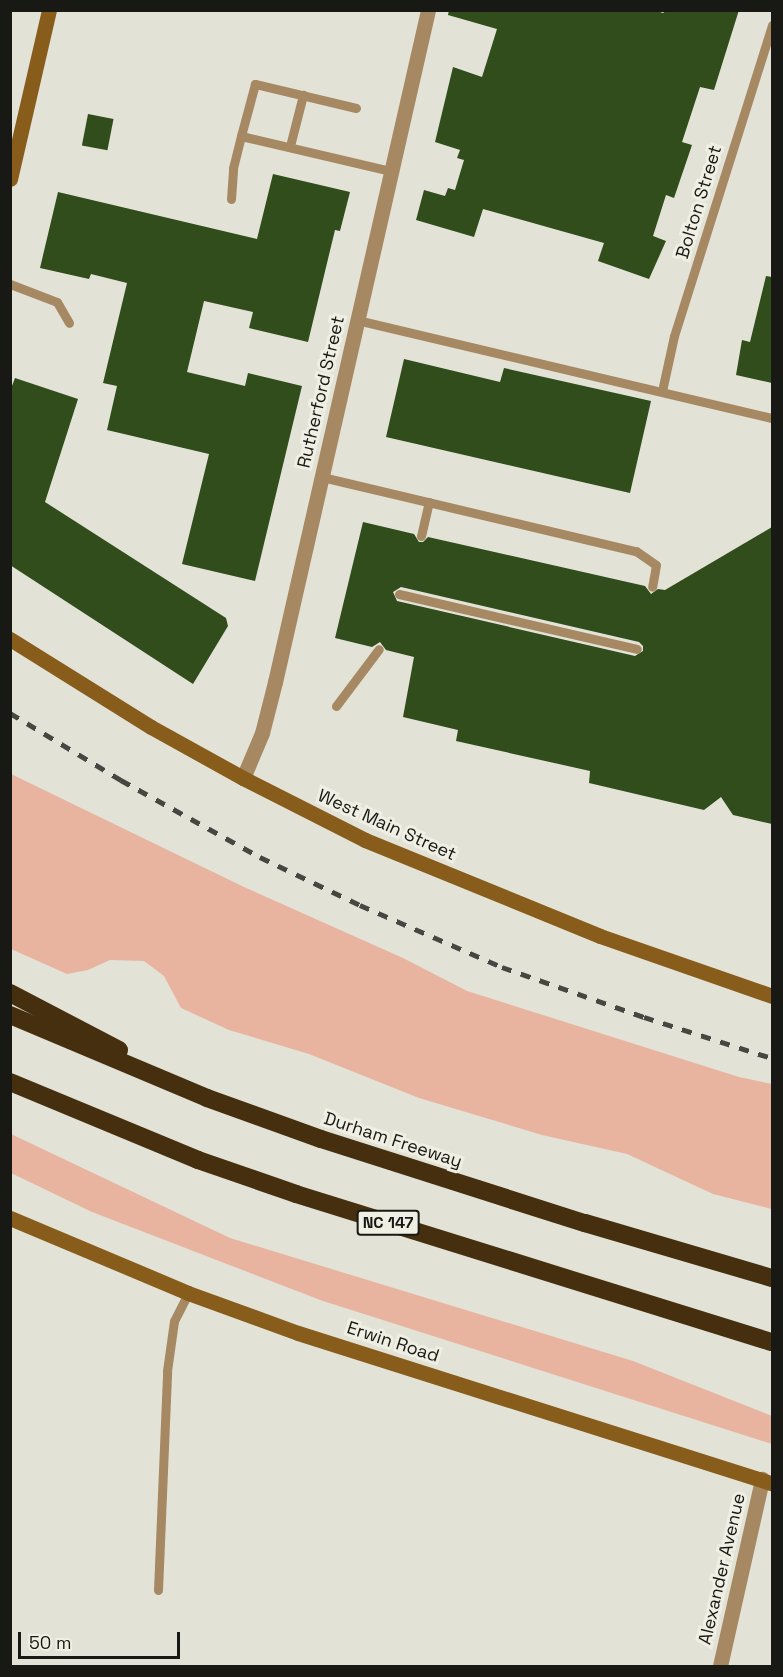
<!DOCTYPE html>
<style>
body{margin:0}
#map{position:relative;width:783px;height:1677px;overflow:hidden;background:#e2e2d7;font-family:"Space Grotesk",sans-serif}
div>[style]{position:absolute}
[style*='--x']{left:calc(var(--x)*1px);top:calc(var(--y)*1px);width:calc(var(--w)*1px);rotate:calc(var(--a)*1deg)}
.green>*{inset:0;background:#e8b4a0}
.building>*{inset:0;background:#304d1b;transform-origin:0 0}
.lane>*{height:9px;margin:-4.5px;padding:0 4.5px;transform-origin:4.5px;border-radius:4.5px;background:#a68862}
.street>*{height:15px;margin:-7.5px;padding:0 7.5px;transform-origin:7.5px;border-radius:7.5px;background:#a68862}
.secondary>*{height:15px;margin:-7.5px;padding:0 7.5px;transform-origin:7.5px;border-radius:7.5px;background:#885c1a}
.highway>*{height:18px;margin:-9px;padding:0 9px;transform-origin:9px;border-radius:9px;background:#462f0e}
.rail>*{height:4.5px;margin-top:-2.25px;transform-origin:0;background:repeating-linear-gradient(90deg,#474742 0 10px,transparent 0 20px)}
span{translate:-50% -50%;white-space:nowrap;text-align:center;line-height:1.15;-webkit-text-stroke:6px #f0efe4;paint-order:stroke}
.shield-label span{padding:2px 4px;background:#f0efe4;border:2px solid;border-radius:4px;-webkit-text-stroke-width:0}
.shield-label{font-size:16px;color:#181814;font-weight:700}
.street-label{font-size:18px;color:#181814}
.frame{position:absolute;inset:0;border:12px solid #181814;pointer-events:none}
.scale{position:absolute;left:18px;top:1632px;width:162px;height:27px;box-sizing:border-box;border:3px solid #181814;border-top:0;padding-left:8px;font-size:18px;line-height:21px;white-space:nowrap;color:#181814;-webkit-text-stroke:4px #f0efe4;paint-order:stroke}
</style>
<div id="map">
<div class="green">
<div style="clip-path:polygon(11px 774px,244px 887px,403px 958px,467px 991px,739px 1077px,772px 1084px,772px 1209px,713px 1194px,627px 1154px,542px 1135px,419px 1098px,309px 1054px,229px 1030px,181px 1008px,164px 976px,144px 961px,110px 960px,88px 970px,67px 974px,11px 949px)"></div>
<div style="clip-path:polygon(11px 1134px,230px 1238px,633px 1361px,772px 1416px,772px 1444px,323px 1301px,92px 1212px,11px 1173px)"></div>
</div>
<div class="building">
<div style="clip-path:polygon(449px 10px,654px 10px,663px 13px,667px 10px,739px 10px,714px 90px,700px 87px,682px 142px,692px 145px,674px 198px,666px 195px,653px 236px,666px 241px,649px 279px,598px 261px,604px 243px,483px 209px,474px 237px,416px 220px,424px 190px,445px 196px,448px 188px,455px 190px,464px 160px,457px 158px,460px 150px,435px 142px,453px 67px,482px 77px,497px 29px,448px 15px)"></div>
<div style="left:88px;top:114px;width:26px;height:32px;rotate:11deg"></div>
<div style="clip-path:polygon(273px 174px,350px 192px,340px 231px,335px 230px,308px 342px,249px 328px,253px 312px,204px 301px,187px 372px,245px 386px,248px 373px,302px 386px,255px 581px,182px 564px,209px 454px,107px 430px,117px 386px,103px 383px,127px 283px,91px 274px,89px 279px,40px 268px,58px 192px,257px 239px)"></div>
<div style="clip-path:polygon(766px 276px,772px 277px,772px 383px,736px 375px,742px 340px,750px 342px)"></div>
<div style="clip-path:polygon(404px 359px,500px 382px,504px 368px,651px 401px,630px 493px,386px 437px)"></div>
<div style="clip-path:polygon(15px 378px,78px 399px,45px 502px,226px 618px,228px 626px,193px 684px,10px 565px,10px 391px)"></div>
<div style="clip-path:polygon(evenodd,363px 522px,414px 534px,419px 542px,423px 542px,428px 537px,645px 586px,651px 594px,658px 589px,665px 590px,772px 527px,772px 824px,733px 815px,721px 797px,704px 810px,589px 783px,590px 771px,456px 741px,458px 730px,403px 717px,414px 657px,386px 650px,380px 642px,372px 647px,335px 638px,363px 522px,401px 587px,639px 642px,643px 646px,643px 651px,635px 656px,397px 601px,393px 592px,401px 587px)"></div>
</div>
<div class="lane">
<div style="--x:356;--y:108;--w:104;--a:-166.6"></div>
<div style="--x:255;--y:84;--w:54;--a:105.1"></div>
<div style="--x:241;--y:136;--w:153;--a:13.2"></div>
<div style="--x:290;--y:146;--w:53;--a:-75.7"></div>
<div style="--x:231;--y:199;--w:31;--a:-86"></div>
<div style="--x:233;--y:168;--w:33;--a:-76"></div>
<div style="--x:10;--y:284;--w:50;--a:21"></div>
<div style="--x:57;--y:302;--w:24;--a:60"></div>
<div style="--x:357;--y:320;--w:426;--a:13.3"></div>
<div style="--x:662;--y:391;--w:56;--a:-77.7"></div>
<div style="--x:674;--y:336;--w:326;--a:-72.5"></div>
<div style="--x:322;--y:477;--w:323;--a:13.3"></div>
<div style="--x:636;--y:551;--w:24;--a:35"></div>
<div style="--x:656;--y:565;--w:22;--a:100"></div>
<div style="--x:421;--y:536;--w:35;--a:-77"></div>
<div style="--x:399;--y:594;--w:244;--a:13"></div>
<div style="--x:336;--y:706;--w:71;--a:-53"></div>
<div style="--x:158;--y:1590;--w:219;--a:-87.6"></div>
<div style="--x:167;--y:1371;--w:50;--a:-82"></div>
<div style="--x:174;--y:1321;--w:31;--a:-63"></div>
</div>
<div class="street">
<div style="--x:243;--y:778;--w:49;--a:-67.1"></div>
<div style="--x:262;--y:733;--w:53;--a:-75.7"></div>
<div style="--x:275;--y:682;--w:689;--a:-77.17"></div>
<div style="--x:720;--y:1666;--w:192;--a:-77.3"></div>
</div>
<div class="secondary">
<div style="--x:10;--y:179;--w:173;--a:-77"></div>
<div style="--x:10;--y:639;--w:166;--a:32"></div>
<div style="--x:151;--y:727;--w:105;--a:29"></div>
<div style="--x:243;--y:778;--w:137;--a:26.9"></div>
<div style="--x:365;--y:840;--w:254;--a:22.2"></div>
<div style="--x:600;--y:936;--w:182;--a:19.2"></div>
<div style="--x:10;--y:1218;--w:193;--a:22.8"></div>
<div style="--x:188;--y:1293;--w:117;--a:20"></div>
<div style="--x:298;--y:1333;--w:497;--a:17.6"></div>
</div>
<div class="highway">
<div style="--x:10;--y:993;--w:123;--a:27.6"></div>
<div style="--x:10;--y:1015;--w:214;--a:22.8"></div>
<div style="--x:207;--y:1098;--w:121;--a:19.8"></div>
<div style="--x:321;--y:1139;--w:277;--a:17.7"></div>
<div style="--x:585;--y:1223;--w:195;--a:16.4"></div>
<div style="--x:10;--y:1082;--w:204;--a:22.5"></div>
<div style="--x:198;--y:1160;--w:104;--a:19.1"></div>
<div style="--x:296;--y:1194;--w:498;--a:17.3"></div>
</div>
<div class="rail">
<div style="--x:10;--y:713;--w:130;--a:31.1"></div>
<div style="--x:121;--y:780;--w:159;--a:29"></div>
<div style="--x:260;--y:857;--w:111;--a:25.6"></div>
<div style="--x:360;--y:905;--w:155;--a:23.6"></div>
<div style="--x:502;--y:967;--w:151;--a:19.4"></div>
<div style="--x:644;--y:1017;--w:134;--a:17.8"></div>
</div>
<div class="shield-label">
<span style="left:388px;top:1223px">NC 147</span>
</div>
<div class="street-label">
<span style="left:699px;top:202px;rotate:-73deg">Bolton Street</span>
<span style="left:321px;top:392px;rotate:-77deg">Rutherford Street</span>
<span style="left:387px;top:825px;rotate:24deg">West Main Street</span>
<span style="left:393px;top:1140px;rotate:18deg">Durham Freeway</span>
<span style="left:393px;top:1342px;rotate:18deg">Erwin Road</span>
<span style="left:722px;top:1569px;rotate:-77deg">Alexander Avenue</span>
</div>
<div class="frame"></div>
<div class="scale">50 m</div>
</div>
